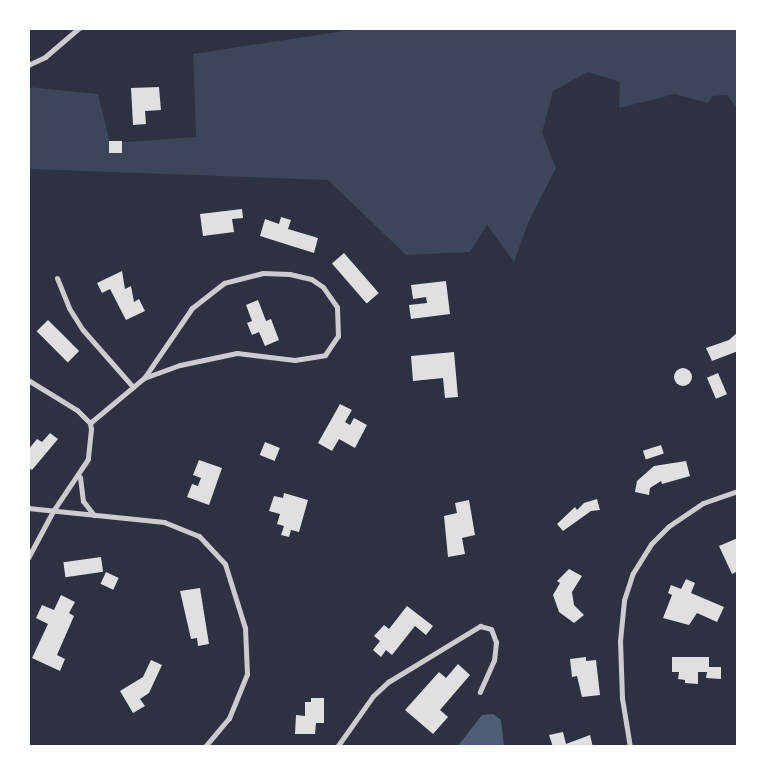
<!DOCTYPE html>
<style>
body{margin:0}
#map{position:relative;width:766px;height:775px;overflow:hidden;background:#2d3142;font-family:Cabin,sans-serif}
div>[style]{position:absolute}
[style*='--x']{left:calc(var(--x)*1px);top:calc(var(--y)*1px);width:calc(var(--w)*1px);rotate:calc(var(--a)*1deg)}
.green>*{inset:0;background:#3c4559}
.water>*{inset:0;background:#4f5d75}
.building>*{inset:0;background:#e0e0e3;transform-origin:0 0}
.round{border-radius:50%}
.minor>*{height:5px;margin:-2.5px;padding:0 2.5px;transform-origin:2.5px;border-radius:2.5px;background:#caccd0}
span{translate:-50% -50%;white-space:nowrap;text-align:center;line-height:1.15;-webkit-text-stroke:6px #fff;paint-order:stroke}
.frame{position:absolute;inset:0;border:30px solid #fff;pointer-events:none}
</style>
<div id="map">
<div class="green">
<div style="clip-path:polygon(363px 28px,738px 28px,738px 109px,727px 95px,713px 96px,708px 103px,675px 94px,619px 108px,620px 82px,588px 72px,553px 91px,542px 133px,556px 168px,529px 221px,514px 262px,487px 225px,470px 252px,406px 255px,328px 180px,28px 169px,28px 87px,98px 94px,110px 143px,196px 137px,193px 54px)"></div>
</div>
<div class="water">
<div style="clip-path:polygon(493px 714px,501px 720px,504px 747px,457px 747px,482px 715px)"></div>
</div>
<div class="building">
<div style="clip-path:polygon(159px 87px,161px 110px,145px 111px,146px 124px,133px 125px,131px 88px)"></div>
<div style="left:109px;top:141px;width:13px;height:12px"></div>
<div style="clip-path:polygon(242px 209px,243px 218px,232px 219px,234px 232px,203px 236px,200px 214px)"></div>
<div style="clip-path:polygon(281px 217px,291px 220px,288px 229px,318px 238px,314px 253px,260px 236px,265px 219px,279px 224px)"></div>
<div style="left:344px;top:253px;width:53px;height:16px;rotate:49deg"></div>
<div style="clip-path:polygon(122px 271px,125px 289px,131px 286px,134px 302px,139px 299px,145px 311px,126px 320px,110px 289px,102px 293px,97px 283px)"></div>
<div style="clip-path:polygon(446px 281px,450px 314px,411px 319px,409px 305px,427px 303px,426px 297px,413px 299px,411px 285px)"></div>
<div style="clip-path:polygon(258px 300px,266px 321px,271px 319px,279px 340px,265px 346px,259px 332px,252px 335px,247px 323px,252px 321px,246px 305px)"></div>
<div style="left:48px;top:320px;width:44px;height:16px;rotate:45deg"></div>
<div style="clip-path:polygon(738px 332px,738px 351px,712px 361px,706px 348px,729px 340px)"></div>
<div style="clip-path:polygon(454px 352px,458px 397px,445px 398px,443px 378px,413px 381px,411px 356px)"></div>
<div class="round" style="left:674px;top:368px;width:18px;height:18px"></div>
<div style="left:718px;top:373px;width:23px;height:12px;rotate:67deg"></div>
<div style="clip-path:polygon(340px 404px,352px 410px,345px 422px,350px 425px,354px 418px,367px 425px,355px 448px,339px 439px,332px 451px,318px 443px)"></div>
<div style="clip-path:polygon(50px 433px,58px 439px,32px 470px,28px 467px,28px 450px,37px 439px,42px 442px)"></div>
<div style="left:265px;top:442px;width:16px;height:14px;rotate:22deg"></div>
<div style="left:661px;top:445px;width:9px;height:19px;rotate:72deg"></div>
<div style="clip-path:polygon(199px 460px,222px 468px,209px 505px,187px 497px,192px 484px,198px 486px,201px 478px,193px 475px)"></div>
<div style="clip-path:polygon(686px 461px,690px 476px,662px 484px,661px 481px,650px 488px,649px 495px,635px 492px,637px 481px,654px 466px)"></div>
<div style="clip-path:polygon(284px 493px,308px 500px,299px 532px,291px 530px,289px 537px,281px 535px,284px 526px,277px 524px,280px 514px,269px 511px,274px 496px,283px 498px)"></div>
<div style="clip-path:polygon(597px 499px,600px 510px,591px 511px,563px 531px,557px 524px,575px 507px,577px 510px,584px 503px)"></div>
<div style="clip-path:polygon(469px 500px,475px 535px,462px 538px,465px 554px,448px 557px,444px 516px,457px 513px,455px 503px)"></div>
<div style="clip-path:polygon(738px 538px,738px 571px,732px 574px,719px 546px)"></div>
<div style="left:101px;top:557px;width:15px;height:38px;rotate:82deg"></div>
<div style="clip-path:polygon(569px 569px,582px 576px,572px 592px,574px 605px,584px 615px,574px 623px,559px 612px,553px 595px,560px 583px,557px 581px)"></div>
<div style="left:106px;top:572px;width:14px;height:13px;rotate:25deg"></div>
<div style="clip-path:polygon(686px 579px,695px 583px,691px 593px,724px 607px,717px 622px,697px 613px,689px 625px,663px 618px,672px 595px,668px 593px,671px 585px,681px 589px)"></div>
<div style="clip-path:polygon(200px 588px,209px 644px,198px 646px,197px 638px,191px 639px,180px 591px)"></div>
<div style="clip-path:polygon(61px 595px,75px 602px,69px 613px,74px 616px,57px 655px,65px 659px,60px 671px,32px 658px,48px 624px,36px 618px,42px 605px,54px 610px)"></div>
<div style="clip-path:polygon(407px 606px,433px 626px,426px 635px,415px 626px,392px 655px,386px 650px,381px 657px,373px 650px,380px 641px,374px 636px,384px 625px,389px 629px)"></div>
<div style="clip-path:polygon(586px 657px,586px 661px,596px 660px,600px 695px,582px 697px,577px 676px,572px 677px,570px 659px)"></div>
<div style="clip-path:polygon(672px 657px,709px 657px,709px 667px,721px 667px,721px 679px,706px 678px,707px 672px,698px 672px,698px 684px,685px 683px,685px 680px,678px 679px,679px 672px,672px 672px)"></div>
<div style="clip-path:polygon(151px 660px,162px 665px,149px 693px,140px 699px,145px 706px,133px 713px,120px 691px,143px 677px)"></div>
<div style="clip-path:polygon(458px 664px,470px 675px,440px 710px,448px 717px,433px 734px,405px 710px,439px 672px,446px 678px)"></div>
<div style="clip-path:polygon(311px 698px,324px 698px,324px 723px,316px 723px,315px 734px,295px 734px,296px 715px,305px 716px,305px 702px,311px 702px)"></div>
<div style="clip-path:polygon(563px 732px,566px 744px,590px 735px,593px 747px,553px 747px,549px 735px)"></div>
</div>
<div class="minor">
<div style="--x:28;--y:65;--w:19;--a:-25"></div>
<div style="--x:45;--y:57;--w:45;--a:-40.5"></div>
<div style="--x:57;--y:278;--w:32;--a:68"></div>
<div style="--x:69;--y:308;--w:26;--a:58"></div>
<div style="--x:83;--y:330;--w:76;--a:48.7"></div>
<div style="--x:28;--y:380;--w:57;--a:31.5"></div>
<div style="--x:77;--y:410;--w:18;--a:45"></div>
<div style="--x:90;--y:423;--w:6;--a:81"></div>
<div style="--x:91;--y:429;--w:30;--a:96"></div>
<div style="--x:88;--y:459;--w:63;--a:123.9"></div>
<div style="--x:53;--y:511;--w:53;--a:118"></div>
<div style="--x:90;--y:423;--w:70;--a:-39.8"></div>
<div style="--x:144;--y:378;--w:38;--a:-20"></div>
<div style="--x:180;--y:365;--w:58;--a:-11.9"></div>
<div style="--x:237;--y:353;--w:58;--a:6.9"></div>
<div style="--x:295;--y:360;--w:30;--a:-9"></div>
<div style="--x:325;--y:355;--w:23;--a:-56"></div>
<div style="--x:338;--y:336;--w:29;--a:-92"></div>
<div style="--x:337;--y:307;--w:24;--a:-125"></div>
<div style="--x:323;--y:287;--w:14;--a:-146"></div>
<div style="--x:311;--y:279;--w:22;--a:-167"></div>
<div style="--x:290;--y:274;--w:27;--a:-178"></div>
<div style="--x:263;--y:273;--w:40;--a:165.6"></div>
<div style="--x:224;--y:283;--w:41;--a:142"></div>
<div style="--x:192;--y:308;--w:85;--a:124.4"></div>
<div style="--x:80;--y:477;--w:24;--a:83"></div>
<div style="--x:83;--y:501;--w:18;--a:52"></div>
<div style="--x:28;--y:508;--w:137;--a:5.9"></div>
<div style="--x:164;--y:522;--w:38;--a:22"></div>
<div style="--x:199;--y:536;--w:38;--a:47"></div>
<div style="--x:225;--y:564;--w:67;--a:72.6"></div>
<div style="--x:245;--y:628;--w:46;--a:87.5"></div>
<div style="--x:247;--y:674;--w:48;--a:112.2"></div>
<div style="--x:229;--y:718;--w:38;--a:130"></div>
<div style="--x:337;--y:747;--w:62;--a:-54.8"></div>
<div style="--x:373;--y:696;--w:21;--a:-43"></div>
<div style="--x:388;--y:682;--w:108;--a:-31.3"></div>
<div style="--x:480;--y:626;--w:11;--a:15"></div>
<div style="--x:491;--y:629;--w:14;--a:69"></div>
<div style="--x:496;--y:642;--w:18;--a:96"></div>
<div style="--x:494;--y:660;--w:35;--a:114"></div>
<div style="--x:630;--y:747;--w:50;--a:-99.3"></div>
<div style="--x:622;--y:698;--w:57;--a:-92"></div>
<div style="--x:620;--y:641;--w:41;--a:-84.4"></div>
<div style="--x:624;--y:600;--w:28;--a:-72"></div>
<div style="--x:633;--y:573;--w:34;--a:-58"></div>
<div style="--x:651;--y:544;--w:25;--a:-45"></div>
<div style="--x:669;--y:526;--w:41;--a:-34.1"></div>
<div style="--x:703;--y:503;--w:37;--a:-19"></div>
</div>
<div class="frame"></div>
</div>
